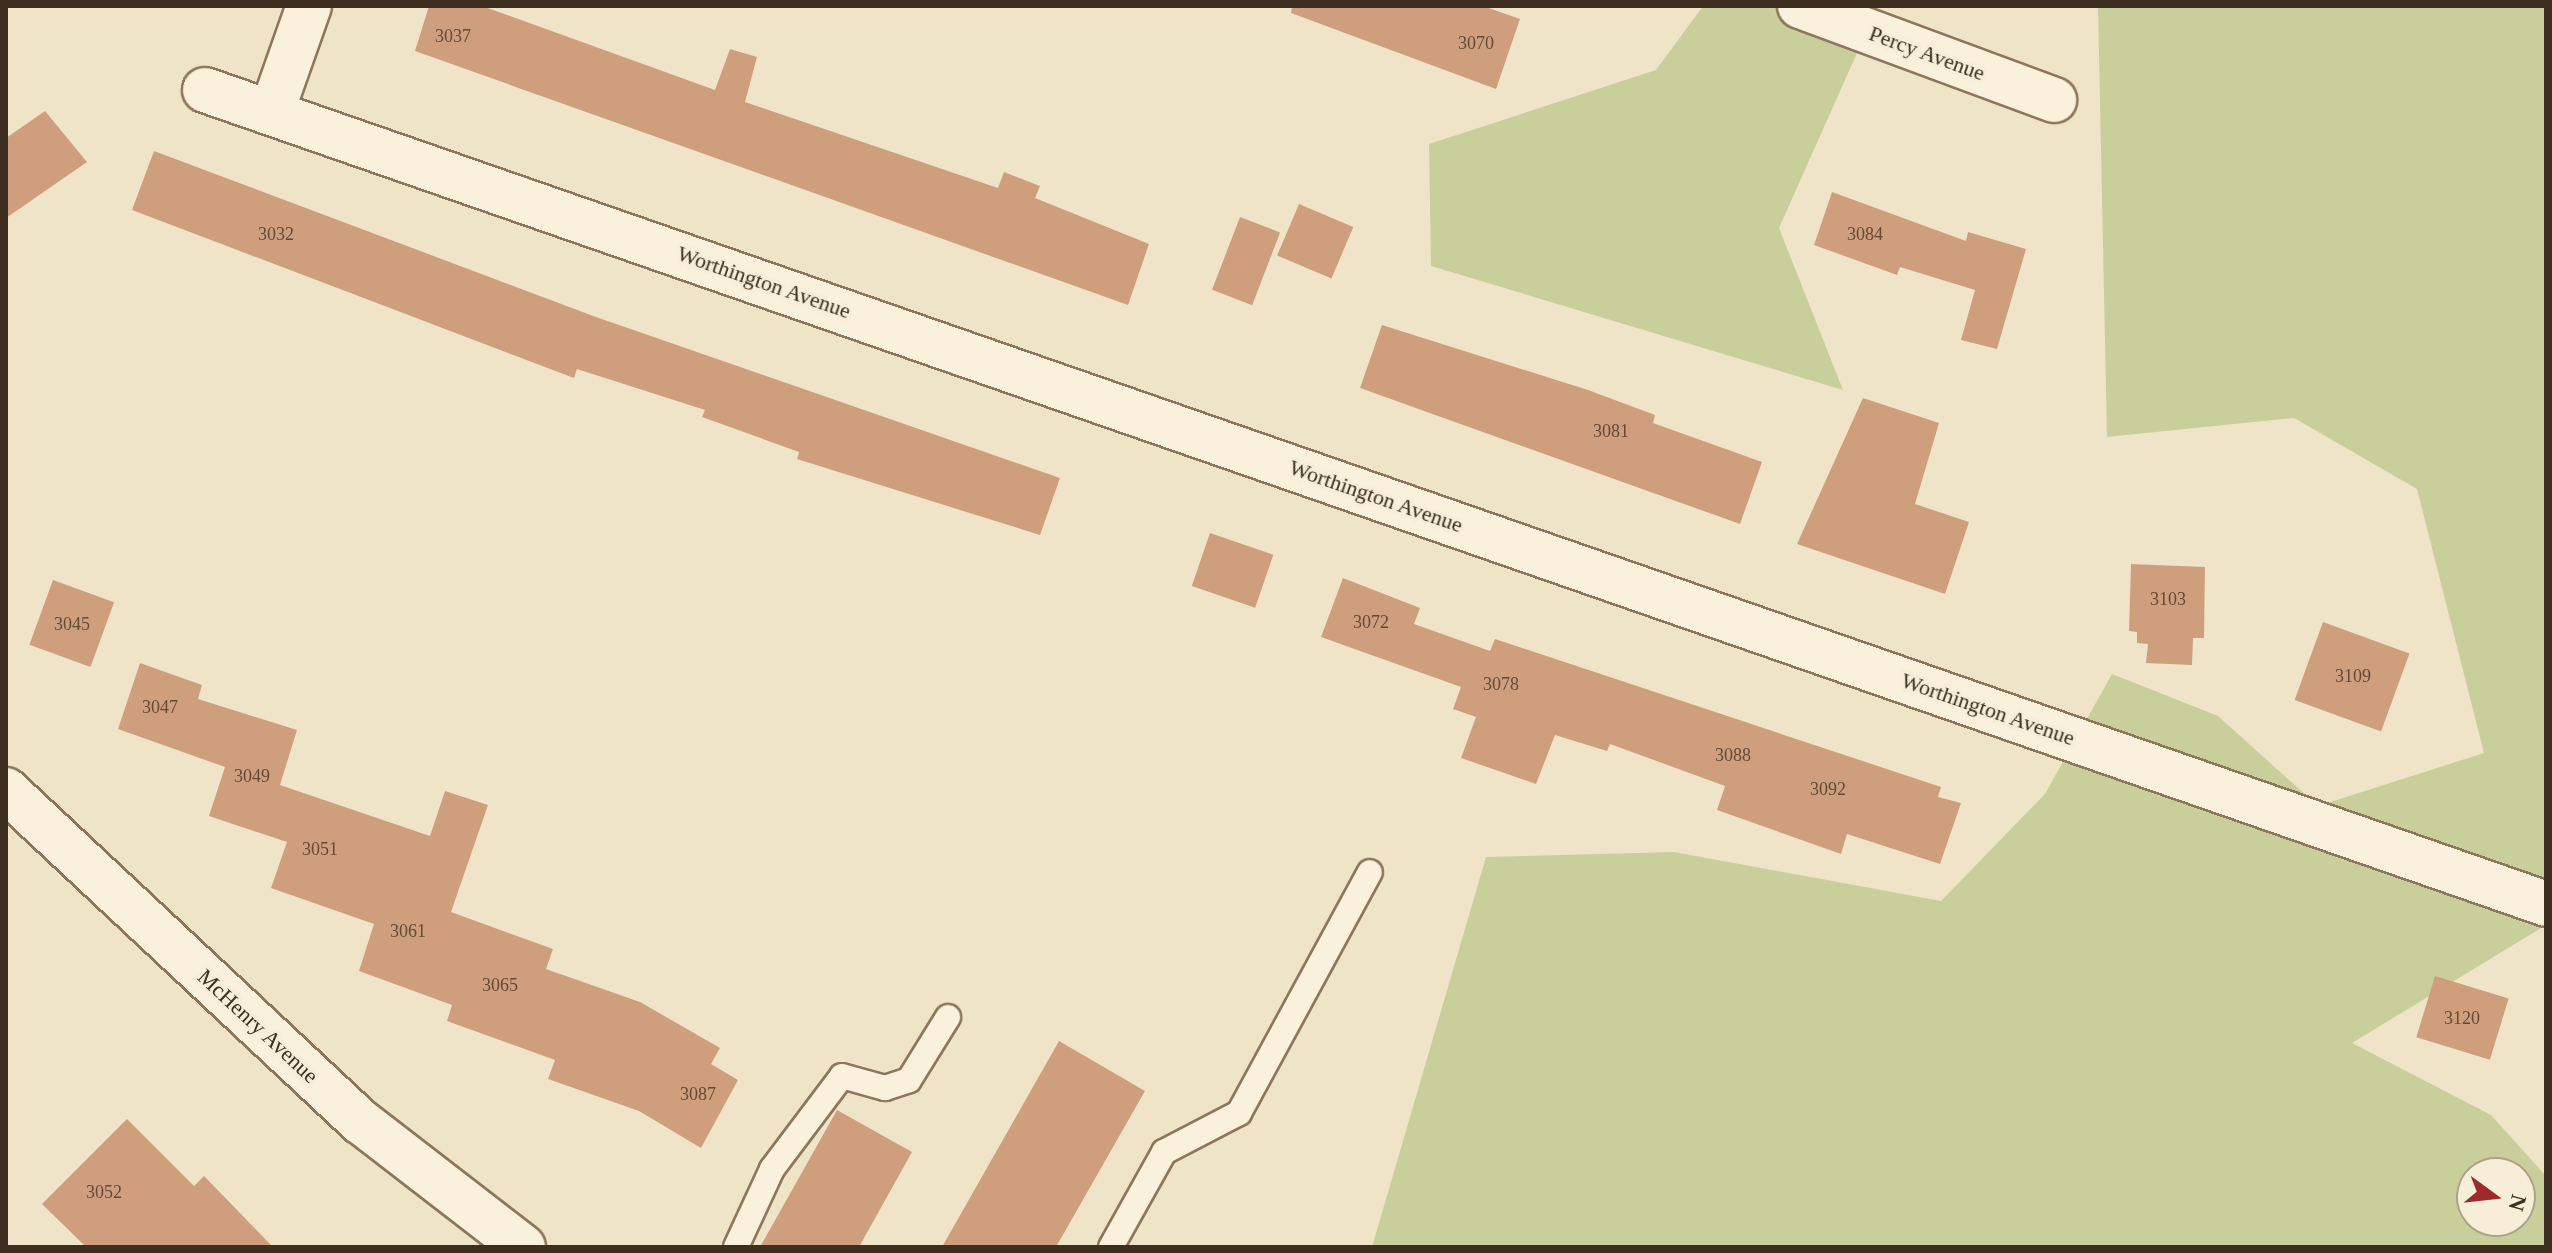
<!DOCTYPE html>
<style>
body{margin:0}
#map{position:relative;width:2552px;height:1253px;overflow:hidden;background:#f0e4c8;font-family:"Times New Roman",serif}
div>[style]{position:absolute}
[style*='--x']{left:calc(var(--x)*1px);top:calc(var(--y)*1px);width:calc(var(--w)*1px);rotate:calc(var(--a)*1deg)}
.green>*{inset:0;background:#c9cf9b}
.building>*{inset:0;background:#cf9f7d;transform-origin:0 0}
.roads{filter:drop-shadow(2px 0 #8d765c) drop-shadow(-2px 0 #8d765c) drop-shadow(0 2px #8d765c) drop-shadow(0 -2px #8d765c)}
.service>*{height:24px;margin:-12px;padding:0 12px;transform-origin:12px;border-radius:12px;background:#faf1dc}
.minor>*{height:44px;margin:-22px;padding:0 22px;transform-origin:22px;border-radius:22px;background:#faf1dc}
span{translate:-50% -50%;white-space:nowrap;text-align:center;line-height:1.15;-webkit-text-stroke:7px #f7eed8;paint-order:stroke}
.number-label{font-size:18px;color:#624a37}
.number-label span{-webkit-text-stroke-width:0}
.street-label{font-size:22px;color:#3d2e20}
.frame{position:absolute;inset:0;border:8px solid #3d2e20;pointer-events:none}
.north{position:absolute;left:2456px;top:1157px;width:80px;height:80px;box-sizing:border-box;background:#f7eed8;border:2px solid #ada18e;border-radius:50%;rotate:105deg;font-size:22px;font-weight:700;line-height:32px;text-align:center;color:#3d2e20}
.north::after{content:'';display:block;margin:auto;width:28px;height:36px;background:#9e2a2b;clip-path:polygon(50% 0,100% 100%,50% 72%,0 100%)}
</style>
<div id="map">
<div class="green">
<div style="clip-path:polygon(1703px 6px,1878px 6px,1779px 228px,1843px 390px,1431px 266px,1429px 144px,1656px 70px)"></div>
<div style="clip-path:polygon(evenodd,2098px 6px,2546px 6px,2546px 925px,2352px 1043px,2491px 1115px,2546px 1176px,2546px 1247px,1372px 1247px,1486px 857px,1674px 852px,1941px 901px,2045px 794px,2112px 674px,2218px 716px,2318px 806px,2484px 753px,2417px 489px,2294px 418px,2107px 437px,2098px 6px,2472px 1173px,2520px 1173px,2520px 1221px,2472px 1221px,2472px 1173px)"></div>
</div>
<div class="building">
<div style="clip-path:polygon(429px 6px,482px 6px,715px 90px,730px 49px,757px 57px,745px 102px,998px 188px,1004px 172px,1040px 186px,1035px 198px,1149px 244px,1128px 305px,415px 51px)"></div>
<div style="clip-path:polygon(1292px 6px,1483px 6px,1520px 19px,1496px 89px,1291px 13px)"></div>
<div style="clip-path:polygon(45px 111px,87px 162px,6px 218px,6px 138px)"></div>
<div style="clip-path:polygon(154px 151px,596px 317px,1060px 478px,1040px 535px,797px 459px,799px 452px,702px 417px,705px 410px,577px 369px,574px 378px,132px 210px)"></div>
<div style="clip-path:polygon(1832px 192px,1966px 241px,1968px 232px,2026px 249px,1997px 349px,1961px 340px,1975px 290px,1900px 267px,1897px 275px,1814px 245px)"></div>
<div style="left:1299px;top:204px;width:59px;height:56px;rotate:23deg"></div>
<div style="left:1240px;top:217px;width:43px;height:78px;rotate:21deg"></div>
<div style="clip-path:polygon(1382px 325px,1588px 390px,1655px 415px,1653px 423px,1762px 462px,1740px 524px,1360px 388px)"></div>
<div style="clip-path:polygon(1863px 398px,1939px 423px,1915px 504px,1969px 522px,1945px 594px,1797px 544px)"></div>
<div style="left:1210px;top:533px;width:67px;height:56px;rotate:19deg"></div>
<div style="clip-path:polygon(2131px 564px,2205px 567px,2204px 638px,2193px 638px,2192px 665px,2146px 663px,2148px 644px,2137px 643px,2137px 632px,2129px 631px)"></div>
<div style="clip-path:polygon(1343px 578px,1420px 608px,1414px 624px,1490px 651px,1495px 639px,1941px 787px,1938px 797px,1961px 803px,1940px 864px,1847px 834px,1841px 854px,1717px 810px,1725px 786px,1610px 744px,1607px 751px,1555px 735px,1536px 784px,1461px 758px,1476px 717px,1453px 709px,1461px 687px,1321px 637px)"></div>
<div style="left:53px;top:580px;width:65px;height:69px;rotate:20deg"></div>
<div style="left:2323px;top:622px;width:92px;height:83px;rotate:20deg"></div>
<div style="clip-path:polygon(140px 663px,202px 685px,198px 699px,297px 730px,280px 785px,430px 836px,445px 791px,488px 805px,451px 912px,553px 949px,546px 969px,640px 1002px,720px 1048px,711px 1064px,738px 1080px,701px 1148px,639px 1111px,548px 1079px,555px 1060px,447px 1021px,452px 1005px,359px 971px,374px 924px,271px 888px,287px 842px,209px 816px,225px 767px,118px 729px)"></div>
<div style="left:2435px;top:976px;width:77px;height:64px;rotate:17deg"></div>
<div style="clip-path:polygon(1059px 1041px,1145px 1091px,1056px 1247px,942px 1247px)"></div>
<div style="clip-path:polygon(837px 1110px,912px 1152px,859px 1247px,760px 1247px)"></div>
<div style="clip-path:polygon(127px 1119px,194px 1186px,204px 1176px,273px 1247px,86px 1247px,42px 1204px)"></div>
</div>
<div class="roads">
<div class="service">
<div style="--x:736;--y:1247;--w:86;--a:-65.2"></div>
<div style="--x:772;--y:1169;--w:116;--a:-53"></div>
<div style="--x:842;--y:1076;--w:45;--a:15.6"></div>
<div style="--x:885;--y:1088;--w:25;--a:-18"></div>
<div style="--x:909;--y:1080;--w:74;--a:-58.2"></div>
<div style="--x:1111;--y:1247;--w:109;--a:-60.8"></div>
<div style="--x:1164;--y:1152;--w:85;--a:-27.5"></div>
<div style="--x:1239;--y:1113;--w:274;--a:-61.5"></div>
</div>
<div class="minor">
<div style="--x:1800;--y:6;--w:271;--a:20.3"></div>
<div style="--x:205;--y:90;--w:2478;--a:19.17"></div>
<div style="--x:272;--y:111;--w:111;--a:-70.6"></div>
<div style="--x:6;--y:790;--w:485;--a:43.1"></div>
<div style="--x:360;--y:1121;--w:206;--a:37.7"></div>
</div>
</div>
<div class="number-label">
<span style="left:453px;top:36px">3037</span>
<span style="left:1476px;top:43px">3070</span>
<span style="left:276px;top:234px">3032</span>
<span style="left:1865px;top:234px">3084</span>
<span style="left:1611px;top:431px">3081</span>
<span style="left:2168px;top:599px">3103</span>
<span style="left:1371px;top:622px">3072</span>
<span style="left:72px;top:624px">3045</span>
<span style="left:2353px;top:676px">3109</span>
<span style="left:1501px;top:684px">3078</span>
<span style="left:160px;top:707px">3047</span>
<span style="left:1733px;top:755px">3088</span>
<span style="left:252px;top:776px">3049</span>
<span style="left:1828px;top:789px">3092</span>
<span style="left:320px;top:849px">3051</span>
<span style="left:408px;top:931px">3061</span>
<span style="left:500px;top:985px">3065</span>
<span style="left:2462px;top:1018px">3120</span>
<span style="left:698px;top:1094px">3087</span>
<span style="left:104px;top:1192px">3052</span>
</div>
<div class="street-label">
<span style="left:1927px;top:53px;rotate:20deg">Percy Avenue</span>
<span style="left:764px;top:282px;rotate:19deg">Worthington Avenue</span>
<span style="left:1376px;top:496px;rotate:19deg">Worthington Avenue</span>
<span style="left:1988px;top:709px;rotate:19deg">Worthington Avenue</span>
<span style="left:258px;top:1026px;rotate:43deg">McHenry Avenue</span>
</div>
<div class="frame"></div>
<div class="north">N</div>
</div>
